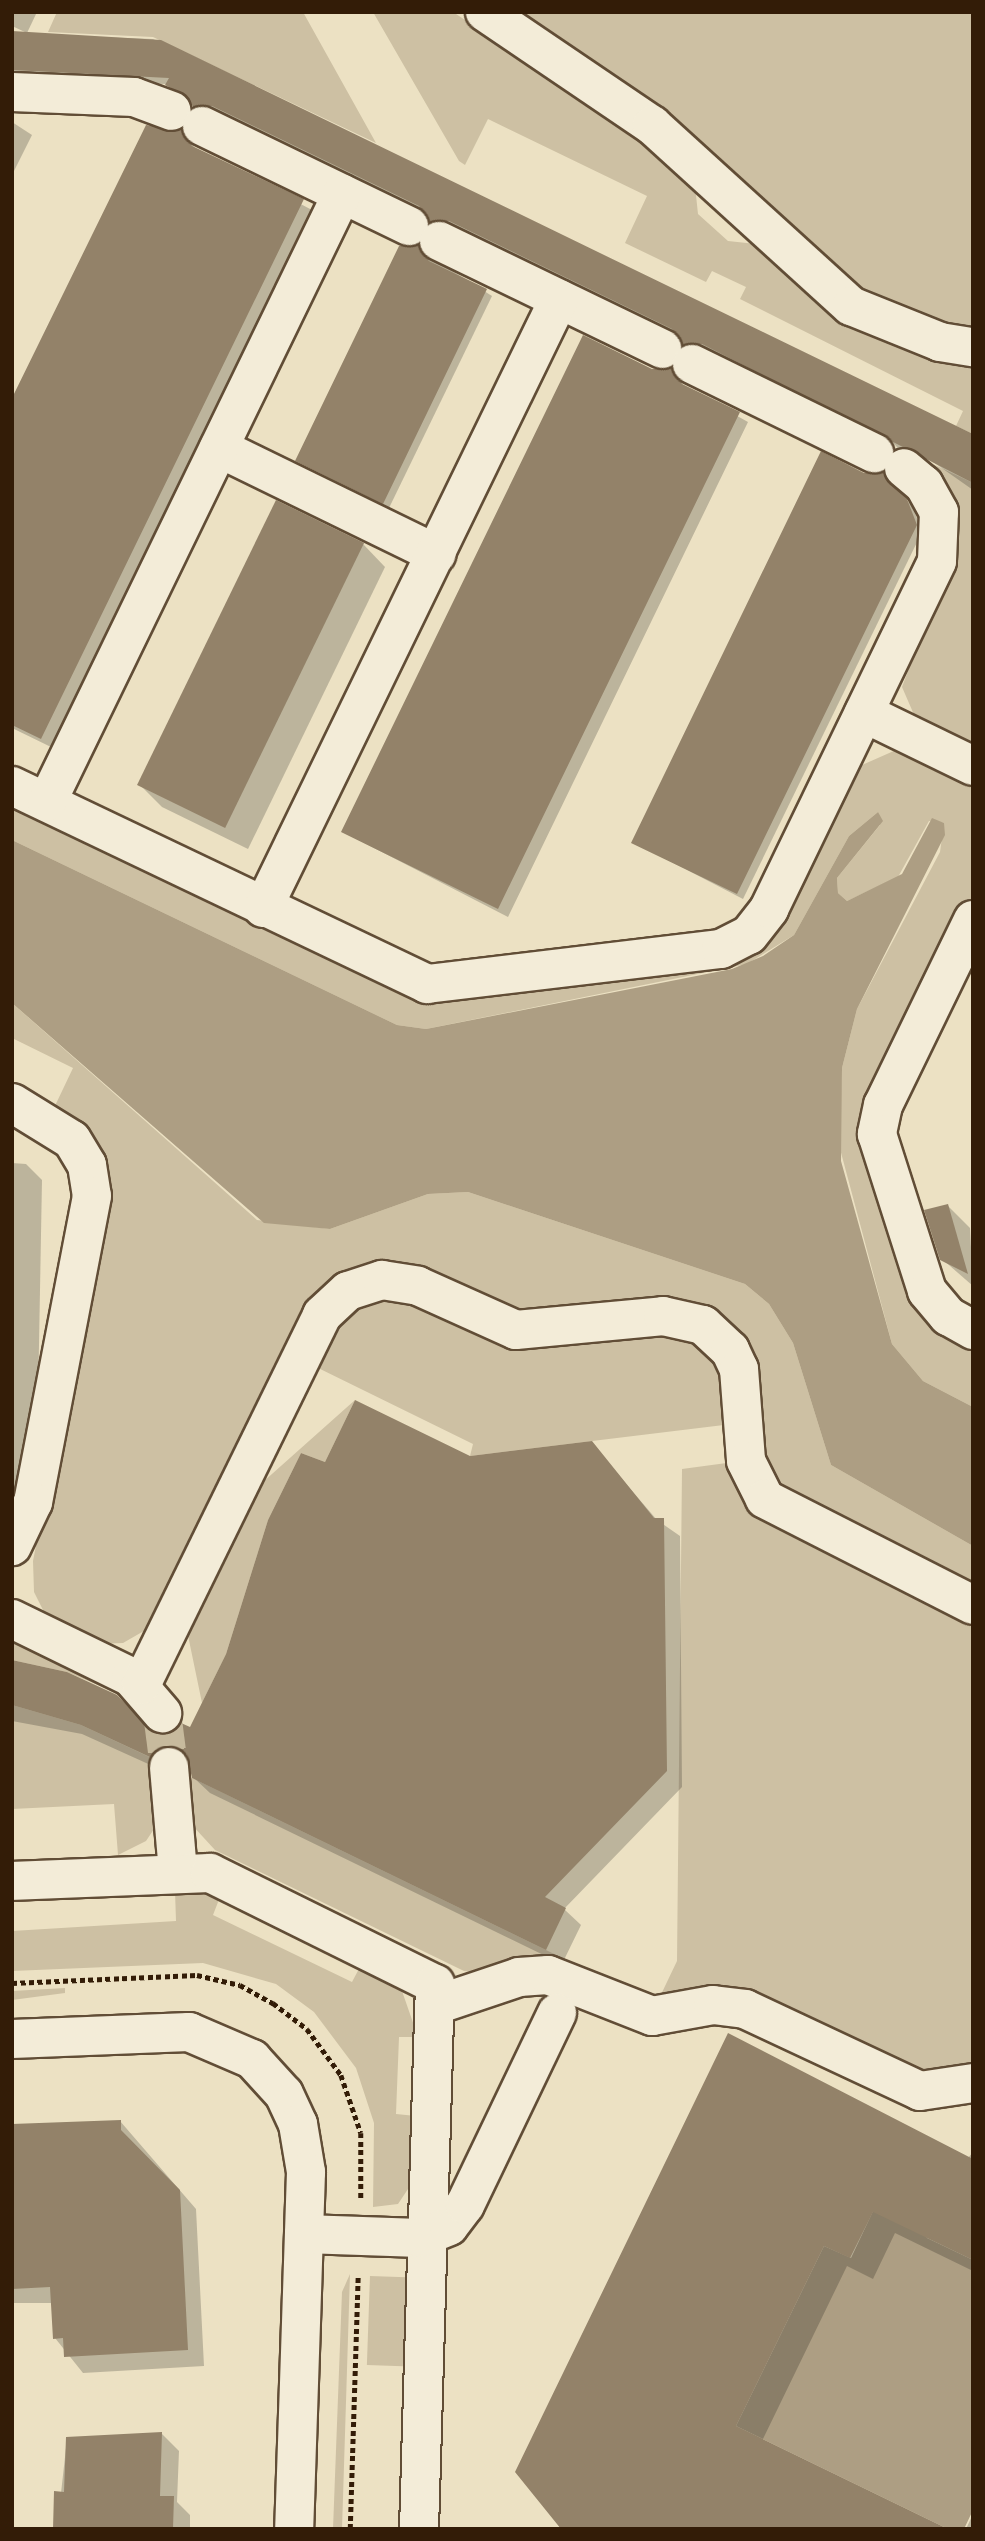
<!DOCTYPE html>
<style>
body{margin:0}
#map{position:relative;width:985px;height:2541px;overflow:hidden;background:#ece1c3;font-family:"Libre Bodoni",serif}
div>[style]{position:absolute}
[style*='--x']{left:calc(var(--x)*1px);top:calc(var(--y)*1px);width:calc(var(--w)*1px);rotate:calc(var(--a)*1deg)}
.green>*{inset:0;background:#cdc0a3;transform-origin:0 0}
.water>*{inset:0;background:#ad9e83}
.shadow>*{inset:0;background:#0003}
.building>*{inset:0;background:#938269;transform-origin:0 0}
.minor-tunnel>*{height:38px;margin-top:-19px;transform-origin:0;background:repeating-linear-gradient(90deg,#c7ba9d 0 38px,transparent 0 57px)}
.path>*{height:4.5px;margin-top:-2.25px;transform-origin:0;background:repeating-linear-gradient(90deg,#331c07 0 5px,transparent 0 8.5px)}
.roads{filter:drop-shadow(2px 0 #614d36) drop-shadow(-2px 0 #614d36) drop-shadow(0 2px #614d36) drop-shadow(0 -2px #614d36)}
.minor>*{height:38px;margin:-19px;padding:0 19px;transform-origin:19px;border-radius:19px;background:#f3ecd8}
span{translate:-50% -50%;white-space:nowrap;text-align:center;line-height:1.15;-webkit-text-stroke:5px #f3ecd8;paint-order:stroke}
.frame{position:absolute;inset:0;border:14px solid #331c07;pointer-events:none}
</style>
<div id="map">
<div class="green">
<div style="clip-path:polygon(57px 12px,303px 12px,376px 143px,153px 37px,48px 32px)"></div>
<div style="clip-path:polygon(373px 12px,453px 12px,639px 135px,695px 186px,698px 214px,728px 241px,756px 244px,973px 363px,973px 434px,956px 426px,963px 411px,740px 299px,746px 287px,712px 271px,706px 282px,625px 243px,647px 196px,488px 119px,465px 165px,459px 161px)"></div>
<div style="clip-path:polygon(517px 12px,973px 12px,973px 332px,865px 295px)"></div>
<div style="clip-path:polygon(920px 458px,973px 483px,973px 753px,915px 717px,902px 687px,946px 570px)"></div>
<div style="clip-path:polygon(896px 750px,913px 751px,973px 781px,973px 895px,874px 1099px,866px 1129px,973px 1342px,973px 1407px,923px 1381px,892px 1344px,839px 1145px,842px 1068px,857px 1009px,940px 852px,944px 823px,929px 821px,898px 877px,847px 901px,838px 893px,837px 878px,880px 825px,878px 812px,849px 836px,794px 935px,747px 964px,426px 1029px,397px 1025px,12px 840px,12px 798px,402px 987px,706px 964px,853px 769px)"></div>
<div style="clip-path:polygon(12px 1003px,257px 1220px,330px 1229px,428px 1194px,468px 1192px,745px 1284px,769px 1304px,793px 1343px,831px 1465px,973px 1546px,973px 1593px,773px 1489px,735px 1338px,535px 1320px,369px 1270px,156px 1624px,123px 1643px,97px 1644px,45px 1614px,34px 1592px,33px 1561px,101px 1210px,53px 1110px,73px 1068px,12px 1038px)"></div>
<div style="clip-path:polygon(378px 1292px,489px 1332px,662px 1326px,715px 1349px,732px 1424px,470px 1456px,473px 1444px,310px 1364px,328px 1327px)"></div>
<div style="clip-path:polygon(355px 1400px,325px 1462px,301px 1453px,268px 1520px,226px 1654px,202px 1703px,185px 1621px,245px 1498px)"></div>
<div style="clip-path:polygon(734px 1462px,973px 1617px,973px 2069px,937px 2081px,756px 2002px,656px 2005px,677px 1961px,682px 1469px)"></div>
<div style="clip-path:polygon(21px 1642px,145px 1705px,67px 1672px,12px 1660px,12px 1643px)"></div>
<div style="clip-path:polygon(12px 1705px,81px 1725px,158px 1761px,158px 1823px,146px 1841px,118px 1855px,114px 1804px,12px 1809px)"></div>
<div style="clip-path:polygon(182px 1773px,626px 1989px,464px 1971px,215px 1850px,192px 1825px)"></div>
<div style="clip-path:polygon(175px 1891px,220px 1897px,213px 1915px,352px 1982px,361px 1965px,402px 1991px,418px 2037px,399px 2037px,396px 2114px,416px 2116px,412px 2183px,398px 2204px,373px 2207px,374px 2123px,356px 2068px,314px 2012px,276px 1984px,203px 1963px,12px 1971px,12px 1931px,176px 1921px)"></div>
<div style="clip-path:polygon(65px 1988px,65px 1993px,12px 2000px,12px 1991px)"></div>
<div style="clip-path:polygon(350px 2274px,342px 2529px,333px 2529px,342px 2292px)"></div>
<div style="left:370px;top:2276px;width:36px;height:89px;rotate:2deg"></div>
</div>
<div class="water">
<div style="clip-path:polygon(878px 812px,883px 821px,837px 878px,838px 893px,847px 901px,902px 874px,932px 818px,944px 823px,945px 835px,857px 1009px,842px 1068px,841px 1161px,892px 1344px,923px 1381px,973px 1407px,973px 1546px,831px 1465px,793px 1343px,769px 1304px,745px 1284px,468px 1192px,428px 1194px,330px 1229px,264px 1223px,12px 1003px,12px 840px,397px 1025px,426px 1029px,732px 969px,763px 956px,794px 935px,849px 836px)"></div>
<div style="clip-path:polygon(891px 2173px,927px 2238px,973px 2260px,973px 2510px,964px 2529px,948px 2529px,736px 2426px,824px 2246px,851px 2258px)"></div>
</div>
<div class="shadow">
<div style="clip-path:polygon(12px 12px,37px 12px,27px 33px,12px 26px)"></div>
<div style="clip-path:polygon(12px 34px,153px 39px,973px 436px,973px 490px,926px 457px,903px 454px,889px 438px,710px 350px,691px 351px,677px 334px,457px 227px,438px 228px,424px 211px,220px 112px,202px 112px,167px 84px,12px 81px)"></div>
<div style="clip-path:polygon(12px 122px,32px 135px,12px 175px)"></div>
<div style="clip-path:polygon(180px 132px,196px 149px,312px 210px,51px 747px,12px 728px,12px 404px)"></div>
<div style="clip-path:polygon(424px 253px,492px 296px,389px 508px,297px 460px)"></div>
<div style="clip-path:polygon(652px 370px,670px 370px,685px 387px,748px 422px,508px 917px,343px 832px)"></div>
<div style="clip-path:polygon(864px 474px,889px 481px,913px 507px,922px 532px,743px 899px,633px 842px)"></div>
<div style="clip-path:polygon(363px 544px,385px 567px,248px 849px,162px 807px,140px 785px)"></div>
<div style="clip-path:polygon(12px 1163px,26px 1164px,42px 1180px,37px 1455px,12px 1523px)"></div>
<div style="clip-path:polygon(948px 1206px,970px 1228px,973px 1286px,942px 1259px)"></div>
<div style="clip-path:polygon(591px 1443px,657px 1520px,680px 1536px,682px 1787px,564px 1909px,581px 1925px,562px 1964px,210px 1793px,193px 1777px,190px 1761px,166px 1772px,82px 1734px,12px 1721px,12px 1664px,155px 1736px,191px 1729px,326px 1464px,470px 1458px)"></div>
<div style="clip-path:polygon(729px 2035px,968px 2158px,973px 2152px,973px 2271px,895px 2233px,873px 2279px,847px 2266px,762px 2441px,563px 2529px)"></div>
<div style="clip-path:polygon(120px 2121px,196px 2209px,204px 2366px,83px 2373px,55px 2338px,53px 2303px,12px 2303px,12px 2126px)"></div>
<div style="clip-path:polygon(162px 2434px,179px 2451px,177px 2502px,190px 2515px,190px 2529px,57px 2529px,67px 2439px)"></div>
<div style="clip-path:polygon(973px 2514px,973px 2529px,966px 2529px)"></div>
</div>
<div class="building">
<div style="clip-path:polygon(12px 31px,161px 40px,973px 434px,973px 483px,702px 344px,683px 345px,672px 329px,449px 221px,430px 222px,419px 206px,212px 106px,193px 107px,188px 97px,165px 85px,169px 78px,12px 70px)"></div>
<div style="clip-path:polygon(146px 125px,181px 130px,192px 146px,304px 199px,41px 739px,12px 725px,12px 398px)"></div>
<div style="clip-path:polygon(418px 245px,429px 261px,487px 289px,383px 504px,295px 461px,399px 246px)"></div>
<div style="clip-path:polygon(583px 335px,652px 369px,671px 368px,682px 384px,740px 412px,498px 909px,341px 832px)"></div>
<div style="clip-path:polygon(821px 451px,864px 473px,883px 472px,907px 499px,917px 525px,737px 894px,631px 843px)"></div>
<div style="left:276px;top:500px;width:98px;height:317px;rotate:26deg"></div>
<div style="clip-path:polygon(948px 1204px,968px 1274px,940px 1260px,924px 1210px)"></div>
<div style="clip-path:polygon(355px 1400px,470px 1456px,592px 1441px,654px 1518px,664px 1518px,667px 1771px,545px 1897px,566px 1908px,546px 1950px,192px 1778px,187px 1755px,178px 1747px,166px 1745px,150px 1757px,81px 1725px,12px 1705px,12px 1660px,67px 1672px,117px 1695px,154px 1733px,167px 1734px,181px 1723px,190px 1727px,226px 1654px,268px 1520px,301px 1453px,325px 1462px)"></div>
<div style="clip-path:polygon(728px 2033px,973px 2159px,973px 2260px,873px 2212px,850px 2258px,824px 2246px,736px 2426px,948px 2529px,561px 2529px,515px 2472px)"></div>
<div style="clip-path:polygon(121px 2120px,121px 2130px,180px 2190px,188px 2350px,64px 2357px,63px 2338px,53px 2339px,50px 2287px,12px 2289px,12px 2124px)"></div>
<div style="clip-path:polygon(162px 2432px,160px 2496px,174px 2496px,173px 2529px,53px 2529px,54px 2491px,64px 2492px,66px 2437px)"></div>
</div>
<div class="minor-tunnel">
<div style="--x:162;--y:1713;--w:54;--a:82.6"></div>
</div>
<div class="path">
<div style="--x:12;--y:1983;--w:185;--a:-2.5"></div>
<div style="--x:197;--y:1975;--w:44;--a:13.1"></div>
<div style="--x:240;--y:1985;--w:38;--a:29"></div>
<div style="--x:273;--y:2003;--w:43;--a:37.4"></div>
<div style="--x:307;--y:2029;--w:57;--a:53.5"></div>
<div style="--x:341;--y:2075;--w:61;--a:71"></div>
<div style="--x:361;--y:2133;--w:66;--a:90"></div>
<div style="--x:350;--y:2529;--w:255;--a:-88.2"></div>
</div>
<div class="roads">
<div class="minor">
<div style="--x:485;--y:12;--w:202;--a:34.1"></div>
<div style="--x:652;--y:125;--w:269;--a:42.3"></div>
<div style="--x:851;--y:306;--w:96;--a:22"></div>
<div style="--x:940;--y:342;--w:33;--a:9"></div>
<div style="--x:12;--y:92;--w:122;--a:2.3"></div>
<div style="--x:134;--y:97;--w:40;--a:20.2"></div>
<div style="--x:202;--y:126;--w:230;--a:25.8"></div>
<div style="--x:439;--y:241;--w:248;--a:25.8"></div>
<div style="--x:692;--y:364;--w:203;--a:26.1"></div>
<div style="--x:219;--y:448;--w:242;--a:26"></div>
<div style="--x:864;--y:713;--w:121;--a:25.9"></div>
<div style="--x:12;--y:786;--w:460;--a:25.5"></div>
<div style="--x:427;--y:984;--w:296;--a:-6.8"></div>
<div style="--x:721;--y:949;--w:31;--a:-27"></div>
<div style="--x:749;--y:935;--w:33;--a:-52"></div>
<div style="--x:769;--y:909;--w:386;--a:-64.2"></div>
<div style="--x:937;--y:561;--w:49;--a:-87.7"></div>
<div style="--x:939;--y:512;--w:31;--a:-119"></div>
<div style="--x:924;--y:485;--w:26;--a:-140"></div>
<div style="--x:47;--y:802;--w:676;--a:-64.12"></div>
<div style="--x:263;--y:908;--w:677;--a:-64.08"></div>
<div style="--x:973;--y:920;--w:206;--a:115.9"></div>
<div style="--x:883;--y:1105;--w:30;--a:102"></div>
<div style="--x:877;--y:1134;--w:165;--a:72.3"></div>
<div style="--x:927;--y:1291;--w:33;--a:50"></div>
<div style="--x:948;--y:1316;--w:29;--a:29"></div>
<div style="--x:12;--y:1103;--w:70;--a:31.7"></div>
<div style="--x:72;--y:1140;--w:29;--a:59"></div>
<div style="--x:87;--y:1165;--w:31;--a:81"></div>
<div style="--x:92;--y:1196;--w:312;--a:100.9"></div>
<div style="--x:33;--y:1502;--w:49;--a:115.5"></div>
<div style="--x:12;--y:1619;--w:132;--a:26"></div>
<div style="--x:131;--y:1677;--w:48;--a:49.3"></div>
<div style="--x:141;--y:1685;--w:412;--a:-63.9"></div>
<div style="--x:322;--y:1315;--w:35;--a:-43"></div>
<div style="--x:348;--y:1291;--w:36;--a:-18"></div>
<div style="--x:382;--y:1280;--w:36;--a:9"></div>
<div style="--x:418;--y:1286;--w:107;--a:24.2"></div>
<div style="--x:516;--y:1330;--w:148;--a:-5.4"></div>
<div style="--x:663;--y:1316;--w:41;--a:12.7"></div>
<div style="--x:703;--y:1325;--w:37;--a:43"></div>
<div style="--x:730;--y:1350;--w:21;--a:65"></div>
<div style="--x:739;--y:1369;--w:92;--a:85.6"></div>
<div style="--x:746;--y:1461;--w:42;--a:63.4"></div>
<div style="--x:765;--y:1499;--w:233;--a:27"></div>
<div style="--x:169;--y:1767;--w:104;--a:85.1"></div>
<div style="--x:12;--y:1881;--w:198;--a:-2.3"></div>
<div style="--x:210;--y:1873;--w:251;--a:26.3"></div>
<div style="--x:435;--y:1984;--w:545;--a:91.68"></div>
<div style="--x:439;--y:2004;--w:84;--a:-18.6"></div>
<div style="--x:519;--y:1977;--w:29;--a:-4"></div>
<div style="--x:548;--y:1975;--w:112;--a:21.5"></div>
<div style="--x:652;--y:2016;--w:62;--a:-10.2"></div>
<div style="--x:713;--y:2005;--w:32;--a:7"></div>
<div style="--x:745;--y:2009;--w:193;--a:25.1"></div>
<div style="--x:920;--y:2091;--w:54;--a:-8.6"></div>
<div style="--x:12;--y:2039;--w:177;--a:-2.3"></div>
<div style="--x:189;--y:2032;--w:69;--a:23.2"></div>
<div style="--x:252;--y:2059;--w:47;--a:47.6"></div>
<div style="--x:284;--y:2094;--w:33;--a:65"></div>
<div style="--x:298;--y:2124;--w:49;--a:80.5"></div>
<div style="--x:306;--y:2172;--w:357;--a:91.9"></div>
<div style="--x:304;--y:2234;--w:116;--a:2"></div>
<div style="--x:420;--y:2238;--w:31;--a:-22"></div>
<div style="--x:449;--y:2226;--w:26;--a:-53"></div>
<div style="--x:465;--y:2205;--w:213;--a:-64.4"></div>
</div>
</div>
<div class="frame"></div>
</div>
